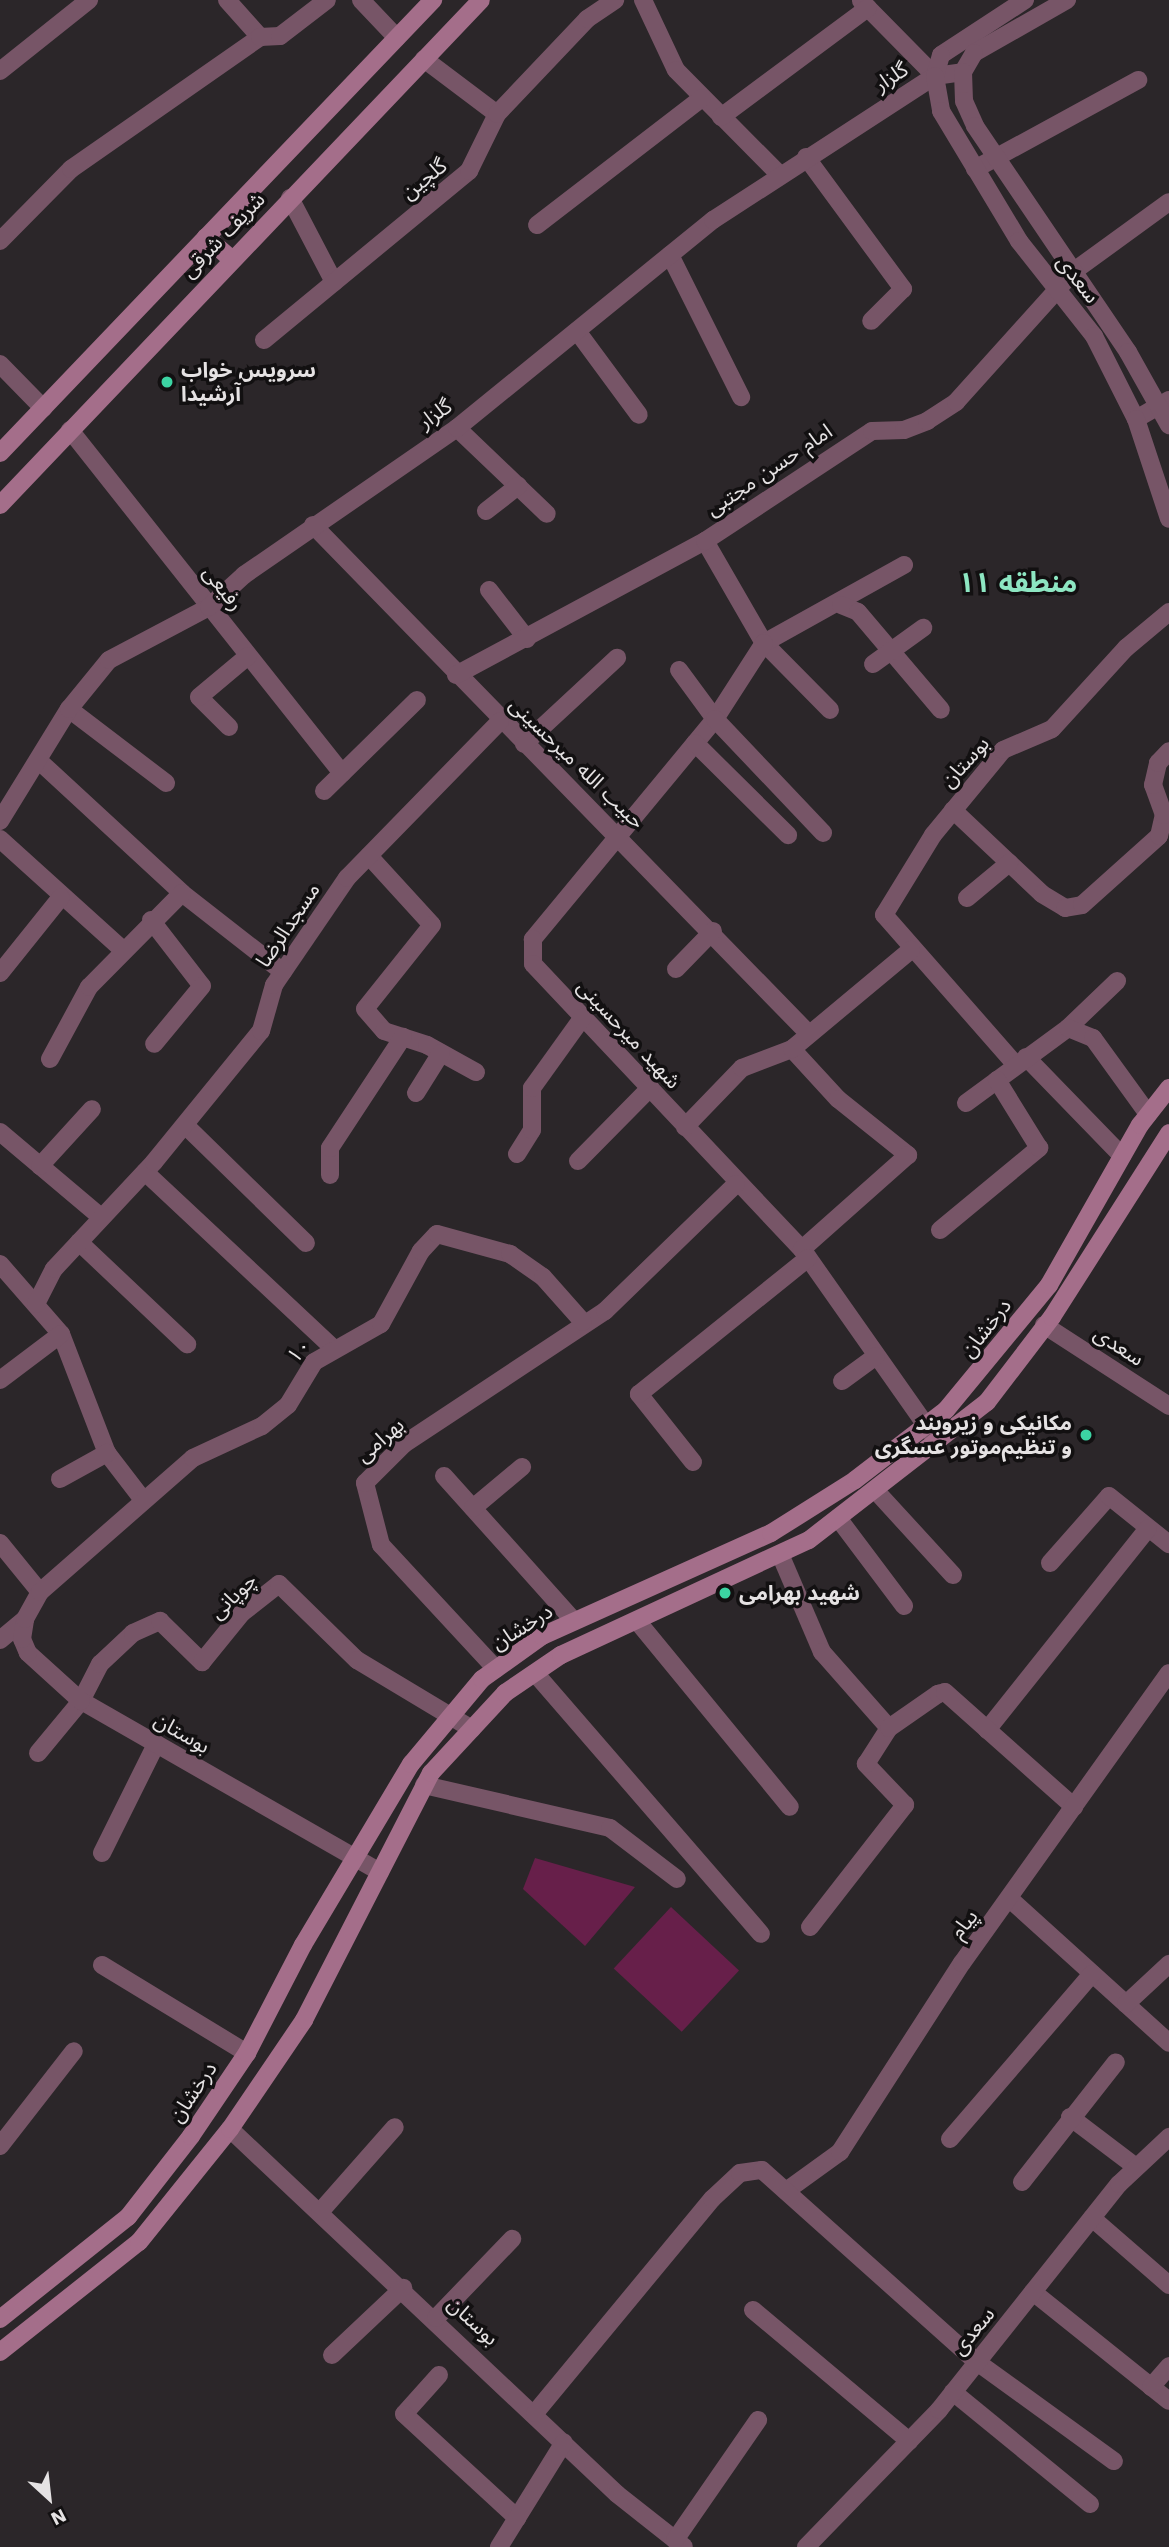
<!DOCTYPE html>
<meta charset="utf-8">
<style>
body{margin:0}
#map{position:relative;width:1169px;height:2547px;overflow:hidden;background:#2b2629;font-family:"Work Sans","Noto Sans Arabic",sans-serif}
div>[style]{position:absolute}
[style*='--x']{left:calc(var(--x)*1px);top:calc(var(--y)*1px);width:calc(var(--w)*1px);rotate:calc(var(--a)*1deg)}
.building>*{inset:0;background:#671f4a;transform-origin:0 0}
.minor>*{height:18px;margin:-9px;padding:0 9px;transform-origin:9px;border-radius:9px;background:#775567}
.tertiary>*{height:18px;margin:-9px;padding:0 9px;transform-origin:9px;border-radius:9px;background:#775567}
.secondary>*{height:18px;margin:-9px;padding:0 9px;transform-origin:9px;border-radius:9px;background:#a46e8a}
.dots>*{width:19px;height:19px;translate:-50% -50%;box-sizing:border-box;border:4px solid #121011;border-radius:50%}
span{translate:-50% -50%;white-space:nowrap;text-align:center;line-height:1.15;-webkit-text-stroke:7px #121011;paint-order:stroke}
.street-label{font-size:21px;color:#e5e2e3}
.poi-label{font-size:21px;color:#e5e2e3;font-weight:700}
.left{translate:0 -50%;text-align:left}
.right{translate:-100% -50%;text-align:right}
.district-label{font-size:28px;color:#8de6c2;font-weight:700}
.north{position:absolute;left:14px;top:2463px;width:70px;height:70px;-webkit-text-stroke:5px #121011;paint-order:stroke;rotate:153deg;font-size:19px;font-weight:700;line-height:28px;text-align:center;color:#e5e2e3}
.north::after{content:'';display:block;margin:auto;width:24px;height:32px;background:#e5e2e3;clip-path:polygon(50% 0,100% 100%,50% 72%,0 100%)}
</style>
<div id="map">
<div class="building">
<div style="clip-path:polygon(535px 1858px,635px 1887px,585px 1946px,523px 1889px)"></div>
<div style="left:671px;top:1907px;width:93px;height:84px;rotate:43deg"></div>
</div>
<div class="minor">
<div style="--x:227;--y:0;--w:50;--a:48.3"></div>
<div style="--x:361;--y:0;--w:52;--a:46.5"></div>
<div style="--x:643;--y:0;--w:77;--a:64.8"></div>
<div style="--x:676;--y:70;--w:148;--a:45.3"></div>
<div style="--x:861;--y:1;--w:105;--a:45.4"></div>
<div style="--x:424;--y:59;--w:91;--a:37"></div>
<div style="--x:0;--y:71;--w:114;--a:-38.6"></div>
<div style="--x:721;--y:117;--w:183;--a:-36.6"></div>
<div style="--x:806;--y:157;--w:164;--a:53.7"></div>
<div style="--x:903;--y:289;--w:45;--a:135"></div>
<div style="--x:975;--y:169;--w:186;--a:-28.6"></div>
<div style="--x:290;--y:198;--w:95;--a:62.4"></div>
<div style="--x:537;--y:225;--w:208;--a:-37.6"></div>
<div style="--x:0;--y:241;--w:101;--a:-45.4"></div>
<div style="--x:71;--y:169;--w:231;--a:-34.9"></div>
<div style="--x:260;--y:37;--w:20;--a:-3"></div>
<div style="--x:280;--y:36;--w:59;--a:-37.5"></div>
<div style="--x:670;--y:255;--w:159;--a:63.4"></div>
<div style="--x:577;--y:331;--w:104;--a:53.6"></div>
<div style="--x:264;--y:340;--w:266;--a:-39.5"></div>
<div style="--x:469;--y:171;--w:64;--a:-63.8"></div>
<div style="--x:497;--y:114;--w:131;--a:-46.5"></div>
<div style="--x:587;--y:19;--w:34;--a:-34"></div>
<div style="--x:0;--y:364;--w:62;--a:45.7"></div>
<div style="--x:1136;--y:419;--w:38;--a:-30"></div>
<div style="--x:457;--y:428;--w:124;--a:43.7"></div>
<div style="--x:70;--y:430;--w:438;--a:51.6"></div>
<div style="--x:486;--y:511;--w:41;--a:-38"></div>
<div style="--x:313;--y:525;--w:709;--a:45.74"></div>
<div style="--x:705;--y:541;--w:118;--a:60"></div>
<div style="--x:764;--y:643;--w:94;--a:45.4"></div>
<div style="--x:904;--y:565;--w:160;--a:150.9"></div>
<div style="--x:764;--y:643;--w:90;--a:122.8"></div>
<div style="--x:715;--y:719;--w:286;--a:129.6"></div>
<div style="--x:533;--y:939;--w:25;--a:90"></div>
<div style="--x:533;--y:964;--w:392;--a:46.7"></div>
<div style="--x:802;--y:1249;--w:230;--a:54.9"></div>
<div style="--x:489;--y:590;--w:62;--a:52.2"></div>
<div style="--x:841;--y:605;--w:18;--a:22"></div>
<div style="--x:858;--y:612;--w:128;--a:49.7"></div>
<div style="--x:873;--y:664;--w:62;--a:-35.8"></div>
<div style="--x:679;--y:670;--w:61;--a:53.7"></div>
<div style="--x:715;--y:719;--w:157;--a:46.5"></div>
<div style="--x:456;--y:675;--w:283;--a:-28.3"></div>
<div style="--x:705;--y:541;--w:200;--a:-33.4"></div>
<div style="--x:872;--y:431;--w:32;--a:-2"></div>
<div style="--x:904;--y:430;--w:25;--a:-21"></div>
<div style="--x:927;--y:421;--w:35;--a:-33"></div>
<div style="--x:956;--y:402;--w:176;--a:-48"></div>
<div style="--x:1074;--y:271;--w:117;--a:-36"></div>
<div style="--x:69;--y:709;--w:122;--a:37.3"></div>
<div style="--x:229;--y:727;--w:42;--a:-135"></div>
<div style="--x:199;--y:697;--w:64;--a:-39.9"></div>
<div style="--x:695;--y:743;--w:131;--a:44.7"></div>
<div style="--x:524;--y:744;--w:127;--a:-42.8"></div>
<div style="--x:38;--y:760;--w:196;--a:42.7"></div>
<div style="--x:182;--y:893;--w:128;--a:38"></div>
<div style="--x:324;--y:791;--w:130;--a:-44.4"></div>
<div style="--x:953;--y:810;--w:122;--a:43.3"></div>
<div style="--x:1042;--y:894;--w:27;--a:31"></div>
<div style="--x:1065;--y:908;--w:17;--a:-10"></div>
<div style="--x:1082;--y:905;--w:103;--a:-41.9"></div>
<div style="--x:1159;--y:836;--w:22;--a:-77"></div>
<div style="--x:1164;--y:815;--w:32;--a:-110"></div>
<div style="--x:1153;--y:785;--w:23;--a:-77"></div>
<div style="--x:1158;--y:763;--w:16;--a:-47"></div>
<div style="--x:0;--y:821;--w:132;--a:-58.4"></div>
<div style="--x:69;--y:709;--w:63;--a:-50.8"></div>
<div style="--x:109;--y:660;--w:113;--a:-27.9"></div>
<div style="--x:209;--y:607;--w:47;--a:-42.4"></div>
<div style="--x:244;--y:575;--w:259;--a:-34.6"></div>
<div style="--x:457;--y:428;--w:330;--a:-39.1"></div>
<div style="--x:713;--y:220;--w:265;--a:-33"></div>
<div style="--x:935;--y:76;--w:28;--a:-8"></div>
<div style="--x:0;--y:839;--w:166;--a:42.1"></div>
<div style="--x:369;--y:856;--w:93;--a:47.6"></div>
<div style="--x:432;--y:925;--w:107;--a:128.6"></div>
<div style="--x:365;--y:1009;--w:29;--a:49"></div>
<div style="--x:384;--y:1031;--w:45;--a:18"></div>
<div style="--x:427;--y:1045;--w:56;--a:28.9"></div>
<div style="--x:967;--y:898;--w:55;--a:-39.8"></div>
<div style="--x:151;--y:920;--w:83;--a:52.3"></div>
<div style="--x:202;--y:986;--w:75;--a:129.6"></div>
<div style="--x:676;--y:969;--w:53;--a:-45.8"></div>
<div style="--x:0;--y:973;--w:97;--a:-51.2"></div>
<div style="--x:1068;--y:1028;--w:68;--a:-43.8"></div>
<div style="--x:792;--y:1049;--w:68;--a:47.4"></div>
<div style="--x:838;--y:1099;--w:90;--a:38.7"></div>
<div style="--x:908;--y:1155;--w:142;--a:138.4"></div>
<div style="--x:1026;--y:1057;--w:138;--a:45.9"></div>
<div style="--x:50;--y:1059;--w:82;--a:-61.6"></div>
<div style="--x:89;--y:987;--w:132;--a:-45.3"></div>
<div style="--x:1016;--y:1065;--w:200;--a:-131.3"></div>
<div style="--x:884;--y:915;--w:94;--a:-58.5"></div>
<div style="--x:933;--y:835;--w:110;--a:-50.5"></div>
<div style="--x:1003;--y:750;--w:53;--a:-23.2"></div>
<div style="--x:1052;--y:729;--w:110;--a:-47.6"></div>
<div style="--x:1126;--y:648;--w:56;--a:-39.9"></div>
<div style="--x:416;--y:1093;--w:47;--a:-58"></div>
<div style="--x:966;--y:1103;--w:127;--a:-36.3"></div>
<div style="--x:1068;--y:1028;--w:27;--a:22"></div>
<div style="--x:1093;--y:1038;--w:94;--a:54.1"></div>
<div style="--x:185;--y:1125;--w:169;--a:44.3"></div>
<div style="--x:685;--y:1127;--w:82;--a:-46"></div>
<div style="--x:742;--y:1068;--w:53;--a:-20.8"></div>
<div style="--x:792;--y:1049;--w:155;--a:-39.8"></div>
<div style="--x:0;--y:1132;--w:132;--a:40.1"></div>
<div style="--x:517;--y:1154;--w:28;--a:-58"></div>
<div style="--x:532;--y:1130;--w:42;--a:-90"></div>
<div style="--x:532;--y:1088;--w:87;--a:-54.3"></div>
<div style="--x:578;--y:1161;--w:103;--a:-45.4"></div>
<div style="--x:40;--y:1166;--w:77;--a:-47.6"></div>
<div style="--x:145;--y:1172;--w:258;--a:43.1"></div>
<div style="--x:330;--y:1175;--w:27;--a:-90"></div>
<div style="--x:330;--y:1148;--w:133;--a:-56.7"></div>
<div style="--x:940;--y:1230;--w:129;--a:-39.6"></div>
<div style="--x:1039;--y:1148;--w:80;--a:-121.7"></div>
<div style="--x:79;--y:1242;--w:149;--a:43.4"></div>
<div style="--x:0;--y:1264;--w:93;--a:48.9"></div>
<div style="--x:61;--y:1334;--w:128;--a:68.9"></div>
<div style="--x:107;--y:1453;--w:59;--a:52.5"></div>
<div style="--x:36;--y:1304;--w:39;--a:-63"></div>
<div style="--x:54;--y:1269;--w:146;--a:-46.9"></div>
<div style="--x:154;--y:1162;--w:169;--a:-50.8"></div>
<div style="--x:261;--y:1031;--w:48;--a:-74.2"></div>
<div style="--x:274;--y:985;--w:130;--a:-55.7"></div>
<div style="--x:347;--y:878;--w:219;--a:-45.7"></div>
<div style="--x:1044;--y:1325;--w:149;--a:32.9"></div>
<div style="--x:0;--y:1380;--w:76;--a:-37"></div>
<div style="--x:842;--y:1381;--w:42;--a:-36.3"></div>
<div style="--x:693;--y:1462;--w:87;--a:-128.5"></div>
<div style="--x:639;--y:1394;--w:217;--a:-38.8"></div>
<div style="--x:444;--y:1476;--w:195;--a:48.1"></div>
<div style="--x:60;--y:1479;--w:54;--a:-29"></div>
<div style="--x:876;--y:1491;--w:114;--a:47.5"></div>
<div style="--x:473;--y:1508;--w:64;--a:-39.9"></div>
<div style="--x:838;--y:1518;--w:110;--a:53.1"></div>
<div style="--x:0;--y:1543;--w:63;--a:50.8"></div>
<div style="--x:780;--y:1554;--w:107;--a:66.8"></div>
<div style="--x:822;--y:1652;--w:101;--a:48.6"></div>
<div style="--x:1050;--y:1563;--w:89;--a:-48.6"></div>
<div style="--x:1109;--y:1496;--w:77;--a:38.7"></div>
<div style="--x:638;--y:1622;--w:239;--a:50.6"></div>
<div style="--x:0;--y:1640;--w:33;--a:-40"></div>
<div style="--x:496;--y:1669;--w:169;--a:-132.8"></div>
<div style="--x:381;--y:1545;--w:64;--a:-104.5"></div>
<div style="--x:365;--y:1483;--w:55;--a:-45"></div>
<div style="--x:404;--y:1444;--w:241;--a:-33.5"></div>
<div style="--x:605;--y:1311;--w:182;--a:-44.1"></div>
<div style="--x:535;--y:1673;--w:345;--a:49.1"></div>
<div style="--x:987;--y:1730;--w:258;--a:-51.4"></div>
<div style="--x:38;--y:1753;--w:67;--a:-50.4"></div>
<div style="--x:81;--y:1701;--w:42;--a:-62.8"></div>
<div style="--x:100;--y:1664;--w:45;--a:-43.2"></div>
<div style="--x:133;--y:1633;--w:30;--a:-24"></div>
<div style="--x:160;--y:1621;--w:59;--a:44.3"></div>
<div style="--x:202;--y:1662;--w:63;--a:-50.8"></div>
<div style="--x:242;--y:1613;--w:47;--a:-38.1"></div>
<div style="--x:279;--y:1584;--w:109;--a:44.3"></div>
<div style="--x:357;--y:1660;--w:134;--a:31"></div>
<div style="--x:424;--y:1785;--w:191;--a:13"></div>
<div style="--x:610;--y:1828;--w:84;--a:37.3"></div>
<div style="--x:102;--y:1853;--w:122;--a:-63.6"></div>
<div style="--x:380;--y:1872;--w:344;--a:-150.2"></div>
<div style="--x:81;--y:1701;--w:72;--a:-137.8"></div>
<div style="--x:28;--y:1653;--w:15;--a:-113"></div>
<div style="--x:22;--y:1639;--w:20;--a:-81"></div>
<div style="--x:25;--y:1619;--w:31;--a:-61"></div>
<div style="--x:40;--y:1592;--w:203;--a:-41.2"></div>
<div style="--x:193;--y:1458;--w:76;--a:-24.9"></div>
<div style="--x:262;--y:1426;--w:33;--a:-39"></div>
<div style="--x:288;--y:1405;--w:50;--a:-58.8"></div>
<div style="--x:314;--y:1362;--w:77;--a:-29.6"></div>
<div style="--x:381;--y:1324;--w:83;--a:-61.3"></div>
<div style="--x:421;--y:1251;--w:23;--a:-47"></div>
<div style="--x:437;--y:1234;--w:76;--a:15.3"></div>
<div style="--x:510;--y:1254;--w:40;--a:34.9"></div>
<div style="--x:543;--y:1277;--w:60;--a:48.4"></div>
<div style="--x:1011;--y:1900;--w:213;--a:42.1"></div>
<div style="--x:810;--y:1927;--w:155;--a:-52.1"></div>
<div style="--x:905;--y:1805;--w:57;--a:-133.6"></div>
<div style="--x:866;--y:1764;--w:43;--a:-57.4"></div>
<div style="--x:889;--y:1728;--w:60;--a:-34.8"></div>
<div style="--x:938;--y:1694;--w:7;--a:-16"></div>
<div style="--x:945;--y:1692;--w:173;--a:41.7"></div>
<div style="--x:102;--y:1965;--w:170;--a:31.3"></div>
<div style="--x:1126;--y:2004;--w:59;--a:-42.9"></div>
<div style="--x:1070;--y:2117;--w:83;--a:37.1"></div>
<div style="--x:230;--y:2129;--w:532;--a:43.32"></div>
<div style="--x:617;--y:2494;--w:85;--a:38.3"></div>
<div style="--x:950;--y:2139;--w:218;--a:-49.3"></div>
<div style="--x:0;--y:2146;--w:120;--a:-52.1"></div>
<div style="--x:1022;--y:2182;--w:152;--a:-51.9"></div>
<div style="--x:786;--y:2191;--w:67;--a:-35.8"></div>
<div style="--x:840;--y:2152;--w:225;--a:-57.2"></div>
<div style="--x:962;--y:1963;--w:356;--a:-54.5"></div>
<div style="--x:320;--y:2212;--w:113;--a:-48.6"></div>
<div style="--x:1092;--y:2218;--w:102;--a:41"></div>
<div style="--x:1033;--y:2292;--w:174;--a:38.7"></div>
<div style="--x:753;--y:2310;--w:204;--a:40"></div>
<div style="--x:436;--y:2318;--w:110;--a:-46.1"></div>
<div style="--x:332;--y:2355;--w:98;--a:-43.3"></div>
<div style="--x:439;--y:2375;--w:52;--a:131.9"></div>
<div style="--x:404;--y:2414;--w:154;--a:42.6"></div>
<div style="--x:1151;--y:2387;--w:28;--a:-49"></div>
<div style="--x:953;--y:2392;--w:177;--a:39.3"></div>
<div style="--x:535;--y:2413;--w:278;--a:-50.4"></div>
<div style="--x:712;--y:2199;--w:38;--a:-43"></div>
<div style="--x:740;--y:2173;--w:22;--a:-8"></div>
<div style="--x:762;--y:2170;--w:288;--a:41.8"></div>
<div style="--x:977;--y:2362;--w:169;--a:35.9"></div>
<div style="--x:675;--y:2540;--w:146;--a:-55.3"></div>
<div style="--x:499;--y:2547;--w:123;--a:-58.2"></div>
<div style="--x:806;--y:2547;--w:191;--a:-45.8"></div>
<div style="--x:939;--y:2410;--w:289;--a:-51.5"></div>
<div style="--x:1119;--y:2184;--w:69;--a:-43.2"></div>
</div>
<div class="tertiary">
<div style="--x:1025;--y:0;--w:100;--a:146.8"></div>
<div style="--x:941;--y:55;--w:22;--a:106"></div>
<div style="--x:935;--y:76;--w:36;--a:80"></div>
<div style="--x:941;--y:111;--w:152;--a:59"></div>
<div style="--x:1019;--y:241;--w:121;--a:51.7"></div>
<div style="--x:1094;--y:336;--w:93;--a:63.2"></div>
<div style="--x:1136;--y:419;--w:105;--a:71.7"></div>
<div style="--x:1067;--y:0;--w:107;--a:150.3"></div>
<div style="--x:974;--y:53;--w:22;--a:120"></div>
<div style="--x:963;--y:72;--w:29;--a:88"></div>
<div style="--x:964;--y:101;--w:27;--a:66"></div>
<div style="--x:975;--y:126;--w:273;--a:55.9"></div>
<div style="--x:1128;--y:352;--w:84;--a:60.7"></div>
</div>
<div class="secondary">
<div style="--x:206;--y:237;--w:33;--a:41"></div>
<div style="--x:0;--y:453;--w:627;--a:-46.29"></div>
<div style="--x:0;--y:505;--w:697;--a:-46.39"></div>
<div style="--x:0;--y:2319;--w:164;--a:-38.6"></div>
<div style="--x:128;--y:2217;--w:103;--a:-52.1"></div>
<div style="--x:191;--y:2136;--w:100;--a:-56"></div>
<div style="--x:247;--y:2053;--w:122;--a:-62.6"></div>
<div style="--x:303;--y:1945;--w:211;--a:-59.2"></div>
<div style="--x:411;--y:1764;--w:111;--a:-50.1"></div>
<div style="--x:482;--y:1679;--w:74;--a:-35.6"></div>
<div style="--x:542;--y:1636;--w:251;--a:-24.2"></div>
<div style="--x:771;--y:1533;--w:99;--a:-32.2"></div>
<div style="--x:855;--y:1480;--w:115;--a:-37.6"></div>
<div style="--x:946;--y:1410;--w:162;--a:-50.5"></div>
<div style="--x:1049;--y:1285;--w:184;--a:-60.4"></div>
<div style="--x:1140;--y:1125;--w:47;--a:-51.9"></div>
<div style="--x:0;--y:2352;--w:177;--a:-38.4"></div>
<div style="--x:139;--y:2242;--w:145;--a:-51.2"></div>
<div style="--x:230;--y:2129;--w:132;--a:-55.8"></div>
<div style="--x:304;--y:2020;--w:278;--a:-62.8"></div>
<div style="--x:431;--y:1773;--w:109;--a:-47.2"></div>
<div style="--x:505;--y:1693;--w:68;--a:-34.2"></div>
<div style="--x:561;--y:1655;--w:273;--a:-24.9"></div>
<div style="--x:809;--y:1540;--w:225;--a:-37.8"></div>
<div style="--x:987;--y:1402;--w:107;--a:-52.6"></div>
<div style="--x:1052;--y:1317;--w:218;--a:-57.5"></div>
</div>
<div class="dots">
<div style="left:167px;top:382px;background:#3cd4a3"></div>
<div style="left:1086px;top:1435px;background:#3cd4a3"></div>
<div style="left:725px;top:1593px;background:#3cd4a3"></div>
</div>
<div class="street-label">
<span style="left:891px;top:77px;rotate:-33deg">گلزار</span>
<span style="left:424px;top:179px;rotate:-39deg">گلچین</span>
<span style="left:223px;top:235px;rotate:-46deg">شریف شرقی</span>
<span style="left:1078px;top:279px;rotate:52deg">سعدی</span>
<span style="left:435px;top:414px;rotate:-35deg">گلزار</span>
<span style="left:769px;top:470px;rotate:-34deg">امام حسن مجتبی</span>
<span style="left:223px;top:588px;rotate:52deg">رفیعی</span>
<span style="left:965px;top:762px;rotate:-48deg">بوستان</span>
<span style="left:577px;top:763px;rotate:44deg">حبیب الله میرحسینی</span>
<span style="left:288px;top:925px;rotate:-56deg">مسجدالرضا</span>
<span style="left:629px;top:1034px;rotate:47deg">شهید میرحسینی</span>
<span style="left:986px;top:1328px;rotate:-52deg">درخشان</span>
<span style="left:1119px;top:1346px;rotate:33deg">سعدی</span>
<span style="left:299px;top:1351px;rotate:-48deg">۱۰</span>
<span style="left:380px;top:1440px;rotate:-41deg">بهرامی</span>
<span style="left:233px;top:1596px;rotate:-44deg">چوپانی</span>
<span style="left:522px;top:1627px;rotate:-32deg">درخشان</span>
<span style="left:182px;top:1733px;rotate:30deg">بوستان</span>
<span style="left:964px;top:1924px;rotate:-52deg">پیام</span>
<span style="left:193px;top:2092px;rotate:-56deg">درخشان</span>
<span style="left:473px;top:2321px;rotate:43deg">بوستان</span>
<span style="left:973px;top:2331px;rotate:-51deg">سعدی</span>
</div>
<div class="poi-label">
<span class="left" style="left:181px;top:382px">سرویس خواب<br>آرشیدا</span>
<span class="right" style="left:1072px;top:1435px">مکانیکی و زیروبند<br>و تنظیم‌موتور عسگری</span>
<span class="left" style="left:739px;top:1593px">شهید بهرامی</span>
</div>
<div class="district-label">
<span style="left:1018px;top:583px">منطقه ۱۱</span>
</div>
<div class="north">N</div>
</div>
